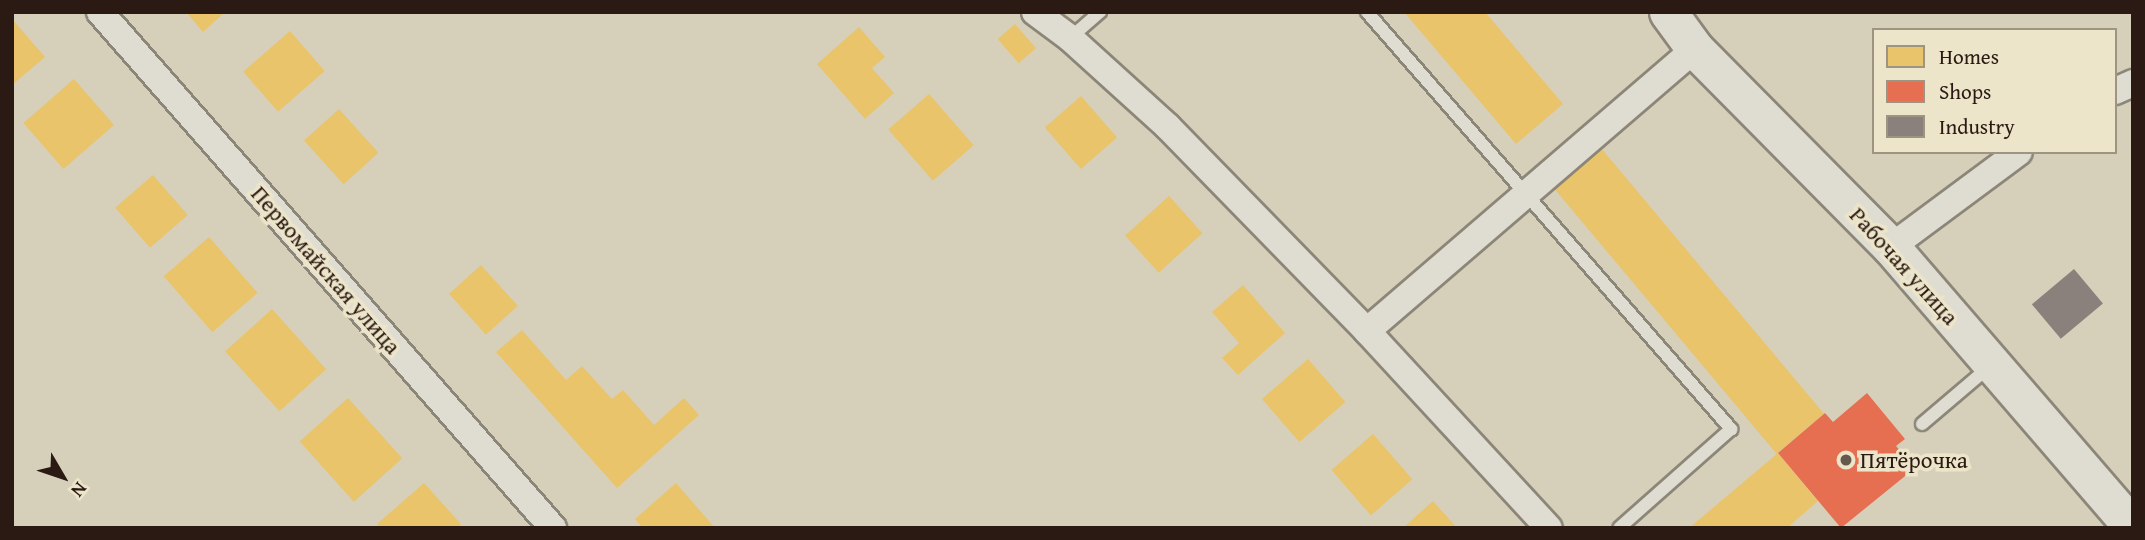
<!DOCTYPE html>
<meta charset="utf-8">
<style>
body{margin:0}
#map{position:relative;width:2145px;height:540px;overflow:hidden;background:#d6d0ba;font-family:"Gentium Book Plus",serif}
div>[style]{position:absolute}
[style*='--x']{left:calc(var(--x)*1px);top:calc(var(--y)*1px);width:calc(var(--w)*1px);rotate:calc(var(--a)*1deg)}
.homes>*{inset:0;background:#e9c46a;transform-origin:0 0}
.shops>*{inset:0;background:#e76f51}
.industry>*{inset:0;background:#8a817c;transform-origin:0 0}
.roads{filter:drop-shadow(2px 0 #8c8679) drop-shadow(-2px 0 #8c8679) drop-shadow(0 2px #8c8679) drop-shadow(0 -2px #8c8679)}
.lane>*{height:12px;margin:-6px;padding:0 6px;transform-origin:6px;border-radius:6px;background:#dfdcd1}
.street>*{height:26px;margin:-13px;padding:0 13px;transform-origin:13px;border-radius:13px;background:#dfdcd1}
.secondary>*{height:37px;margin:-18.5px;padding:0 18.5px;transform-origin:18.5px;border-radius:18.5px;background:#dfdcd1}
.dots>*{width:19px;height:19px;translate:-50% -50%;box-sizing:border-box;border:4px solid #ece5ca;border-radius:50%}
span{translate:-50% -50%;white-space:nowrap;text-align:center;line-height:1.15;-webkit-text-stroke:7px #ece5ca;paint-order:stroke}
.street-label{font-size:23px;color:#2b1a13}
.poi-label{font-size:23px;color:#2b1a13}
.left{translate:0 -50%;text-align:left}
.frame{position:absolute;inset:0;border:14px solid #2b1a13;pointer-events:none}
.legend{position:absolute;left:1872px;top:28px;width:245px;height:126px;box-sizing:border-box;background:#ece5ca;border:2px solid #9f9481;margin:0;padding:9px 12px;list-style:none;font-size:21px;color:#2b1a13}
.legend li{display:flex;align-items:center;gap:14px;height:35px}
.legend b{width:35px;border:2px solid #9f9481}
.north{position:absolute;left:28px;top:442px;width:70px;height:70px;-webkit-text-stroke:5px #ece5ca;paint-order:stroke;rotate:129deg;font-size:19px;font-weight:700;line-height:28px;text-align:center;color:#2b1a13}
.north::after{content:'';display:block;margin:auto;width:24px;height:32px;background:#2b1a13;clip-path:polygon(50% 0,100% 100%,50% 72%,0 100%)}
</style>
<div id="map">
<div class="homes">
<div style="clip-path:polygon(186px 12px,225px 12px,203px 32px)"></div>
<div style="clip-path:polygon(1404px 12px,1485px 12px,1563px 104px,1516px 144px)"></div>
<div style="clip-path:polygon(12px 19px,45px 57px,12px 85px)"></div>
<div style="left:1015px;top:24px;width:32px;height:23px;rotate:49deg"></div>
<div style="clip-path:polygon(859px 27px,885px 57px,872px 68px,894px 93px,865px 119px,817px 64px)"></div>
<div style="left:290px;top:31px;width:53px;height:62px;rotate:49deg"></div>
<div style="left:74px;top:79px;width:61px;height:67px;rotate:49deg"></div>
<div style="left:929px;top:94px;width:68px;height:54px;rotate:49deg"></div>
<div style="left:1081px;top:96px;width:55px;height:48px;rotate:49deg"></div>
<div style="left:339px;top:109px;width:59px;height:47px;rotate:48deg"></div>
<div style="left:1601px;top:148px;width:347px;height:62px;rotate:50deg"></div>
<div style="left:153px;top:175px;width:53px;height:50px;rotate:49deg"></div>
<div style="left:1169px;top:196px;width:50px;height:59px;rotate:48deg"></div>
<div style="left:209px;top:237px;width:74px;height:60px;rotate:49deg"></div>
<div style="left:481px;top:265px;width:55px;height:43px;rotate:48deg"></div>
<div style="clip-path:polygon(1243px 285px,1285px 333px,1238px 375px,1222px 358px,1239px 343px,1212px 312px)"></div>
<div style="left:272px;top:309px;width:81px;height:63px;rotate:48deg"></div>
<div style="clip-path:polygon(522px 330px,566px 380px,582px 366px,612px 399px,623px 390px,654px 425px,684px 398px,699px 415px,617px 488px,496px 352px)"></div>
<div style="left:1308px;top:359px;width:57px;height:61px;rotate:49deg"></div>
<div style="left:348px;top:398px;width:81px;height:65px;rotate:48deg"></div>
<div style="left:1373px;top:434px;width:60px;height:55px;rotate:49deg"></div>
<div style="clip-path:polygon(1778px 453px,1818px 501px,1787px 528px,1689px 528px)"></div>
<div style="clip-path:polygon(424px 483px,461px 524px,457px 528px,380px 528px,377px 524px)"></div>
<div style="clip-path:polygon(676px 483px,715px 528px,643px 528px,635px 519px)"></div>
<div style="clip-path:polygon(1433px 501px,1457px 528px,1403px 528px)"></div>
</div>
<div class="shops">
<div style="clip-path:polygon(1867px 393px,1905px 439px,1896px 446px,1915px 468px,1841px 528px,1778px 453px,1825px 413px,1833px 422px)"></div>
</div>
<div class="industry">
<div style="left:2074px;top:269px;width:45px;height:55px;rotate:50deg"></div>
</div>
<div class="roads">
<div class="lane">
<div style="--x:1367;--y:12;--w:554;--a:48.88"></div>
<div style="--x:1731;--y:429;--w:149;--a:138.5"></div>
<div style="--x:1070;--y:38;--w:40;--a:-41"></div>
<div style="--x:1922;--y:424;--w:88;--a:-40.4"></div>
</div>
<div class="street">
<div style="--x:100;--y:12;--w:687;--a:48.72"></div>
<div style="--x:1035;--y:12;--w:44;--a:36.6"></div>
<div style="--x:1070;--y:38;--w:132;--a:42.2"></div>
<div style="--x:1168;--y:127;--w:285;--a:45.7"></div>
<div style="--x:1367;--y:331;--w:268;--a:47.3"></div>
<div style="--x:2115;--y:91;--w:20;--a:-24"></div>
<div style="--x:1891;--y:247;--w:159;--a:-36.6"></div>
<div style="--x:1367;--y:331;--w:433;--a:-40.7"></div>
</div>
<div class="secondary">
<div style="--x:1668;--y:12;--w:46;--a:53.9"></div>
<div style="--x:1695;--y:49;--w:279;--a:45.3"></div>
<div style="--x:1891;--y:247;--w:370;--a:49.2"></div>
</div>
</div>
<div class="dots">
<div style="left:1846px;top:460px;background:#675a4d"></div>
</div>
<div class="street-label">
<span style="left:1904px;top:266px;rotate:48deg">Рабочая улица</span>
<span style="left:326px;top:270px;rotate:49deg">Первомайская улица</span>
</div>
<div class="poi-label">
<span class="left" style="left:1860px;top:460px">Пятёрочка</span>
</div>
<div class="frame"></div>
<ul class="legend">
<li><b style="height:19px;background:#e9c46a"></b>Homes</li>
<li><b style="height:19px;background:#e76f51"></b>Shops</li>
<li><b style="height:19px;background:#8a817c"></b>Industry</li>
</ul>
<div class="north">N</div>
</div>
